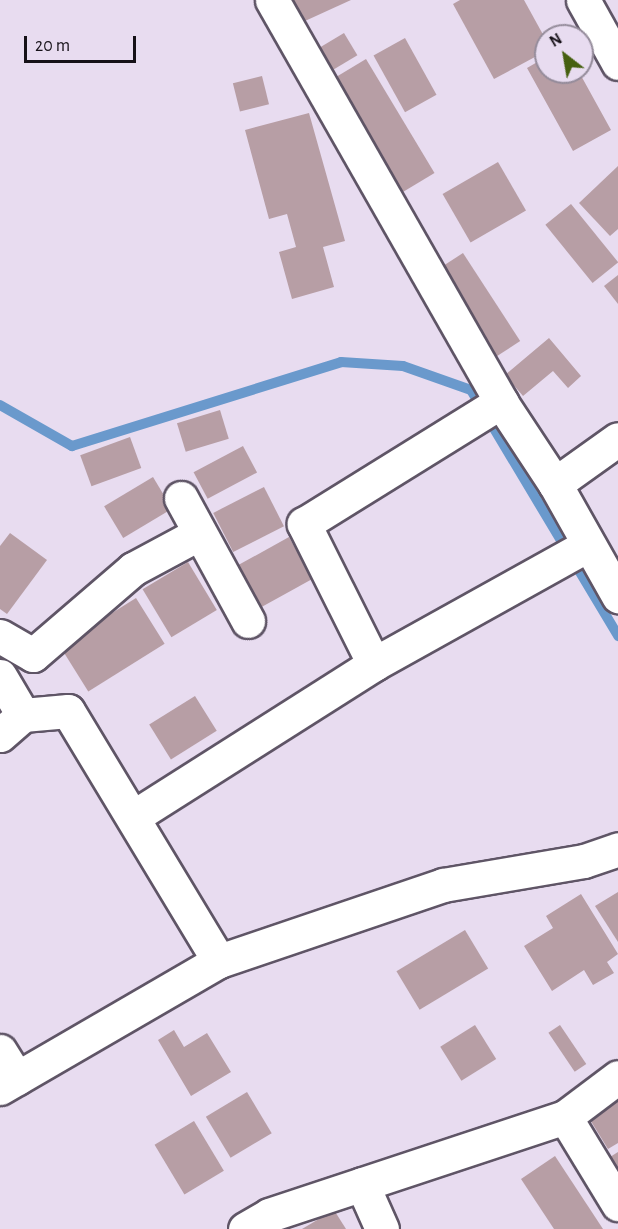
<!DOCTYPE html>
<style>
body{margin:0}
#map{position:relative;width:618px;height:1229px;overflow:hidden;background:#e8dcf0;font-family:"Alegreya Sans",sans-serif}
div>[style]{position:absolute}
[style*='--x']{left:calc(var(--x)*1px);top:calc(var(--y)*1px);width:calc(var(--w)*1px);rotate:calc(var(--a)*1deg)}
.stream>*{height:10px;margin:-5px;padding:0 5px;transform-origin:5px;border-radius:5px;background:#6a99cc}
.building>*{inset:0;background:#b79ea5;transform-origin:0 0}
.roads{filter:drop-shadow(2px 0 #5f5566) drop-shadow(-2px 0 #5f5566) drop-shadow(0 2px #5f5566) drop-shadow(0 -2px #5f5566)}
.street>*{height:33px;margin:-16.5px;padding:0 16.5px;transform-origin:16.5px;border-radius:16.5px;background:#fff}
.secondary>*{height:33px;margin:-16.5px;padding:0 16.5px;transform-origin:16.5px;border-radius:16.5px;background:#fff}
span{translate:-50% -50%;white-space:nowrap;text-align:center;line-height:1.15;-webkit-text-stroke:6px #e8dcf0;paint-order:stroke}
.north{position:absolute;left:534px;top:24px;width:60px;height:60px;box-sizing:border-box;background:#e8dcf0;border:2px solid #948b9a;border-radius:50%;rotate:329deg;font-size:16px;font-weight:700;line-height:24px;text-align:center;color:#161118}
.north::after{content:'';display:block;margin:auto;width:21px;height:27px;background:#466010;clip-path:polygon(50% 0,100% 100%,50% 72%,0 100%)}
.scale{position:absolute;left:24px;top:36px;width:112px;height:27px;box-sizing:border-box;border:3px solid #161118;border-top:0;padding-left:8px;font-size:18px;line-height:21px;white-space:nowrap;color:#161118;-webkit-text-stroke:4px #e8dcf0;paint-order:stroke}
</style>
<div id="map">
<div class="stream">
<div style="--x:0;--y:405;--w:83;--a:29.7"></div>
<div style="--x:72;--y:446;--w:282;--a:-17.3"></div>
<div style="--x:341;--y:362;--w:62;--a:3.7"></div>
<div style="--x:403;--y:366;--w:72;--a:19.4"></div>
<div style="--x:471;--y:390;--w:287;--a:59.1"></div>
</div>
<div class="building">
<div style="clip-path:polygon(281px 0,351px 0,294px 26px)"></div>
<div style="clip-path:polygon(460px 0,524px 0,546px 40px,546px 51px,494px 79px,453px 4px)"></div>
<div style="left:344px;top:33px;width:26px;height:37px;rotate:59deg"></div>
<div style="left:405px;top:38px;width:65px;height:36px;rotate:61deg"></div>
<div style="clip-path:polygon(546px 57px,546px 72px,579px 72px,611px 130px,573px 151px,527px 68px)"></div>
<div style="left:366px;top:59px;width:133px;height:48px;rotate:59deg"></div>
<div style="left:262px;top:76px;width:29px;height:30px;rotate:76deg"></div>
<div style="clip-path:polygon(309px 113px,345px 241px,323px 247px,334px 287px,292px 299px,279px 252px,296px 247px,287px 214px,269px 219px,245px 130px)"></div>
<div style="left:498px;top:162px;width:56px;height:64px;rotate:60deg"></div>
<div style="clip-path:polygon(618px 166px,618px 229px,610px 236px,579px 203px)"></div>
<div style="left:571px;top:204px;width:75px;height:33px;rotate:51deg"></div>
<div style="left:463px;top:253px;width:105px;height:33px;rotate:57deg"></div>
<div style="clip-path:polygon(618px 275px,618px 304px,604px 286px)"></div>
<div style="clip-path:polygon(549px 338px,581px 376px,568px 388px,553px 371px,523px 396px,505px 375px)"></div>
<div style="left:220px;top:410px;width:30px;height:45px;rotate:73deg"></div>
<div style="left:130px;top:437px;width:33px;height:53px;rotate:70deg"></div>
<div style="left:243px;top:446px;width:30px;height:56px;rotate:62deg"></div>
<div style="left:153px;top:477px;width:37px;height:57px;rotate:59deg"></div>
<div style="left:264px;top:487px;width:44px;height:57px;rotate:63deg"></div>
<div style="clip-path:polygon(10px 533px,47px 560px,7px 614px,0 609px,0 546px)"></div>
<div style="left:289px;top:537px;width:48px;height:59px;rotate:61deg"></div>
<div style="left:188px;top:562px;width:56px;height:53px;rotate:59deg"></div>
<div style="left:136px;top:598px;width:54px;height:90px;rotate:58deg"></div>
<div style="left:195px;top:696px;width:41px;height:54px;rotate:58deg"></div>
<div style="clip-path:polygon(618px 892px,618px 942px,595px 906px)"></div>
<div style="clip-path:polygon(581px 894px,618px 954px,607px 962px,614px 973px,593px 985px,584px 970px,552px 991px,524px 946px,553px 928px,546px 916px)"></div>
<div style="left:465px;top:930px;width:45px;height:80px;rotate:59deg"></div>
<div style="left:475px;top:1025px;width:40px;height:41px;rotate:58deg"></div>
<div style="left:560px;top:1025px;width:47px;height:14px;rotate:56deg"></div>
<div style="clip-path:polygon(174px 1030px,184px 1047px,207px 1033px,231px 1072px,191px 1096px,158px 1040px)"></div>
<div style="left:247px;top:1092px;width:48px;height:48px;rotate:59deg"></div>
<div style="clip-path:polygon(618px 1099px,618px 1143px,608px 1149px,589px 1118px)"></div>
<div style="left:194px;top:1121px;width:58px;height:46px;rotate:59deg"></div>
<div style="clip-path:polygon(618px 1152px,618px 1171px,610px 1157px)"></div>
<div style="clip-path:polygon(555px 1156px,603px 1229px,554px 1229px,521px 1179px)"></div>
<div style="clip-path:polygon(334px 1210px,346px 1229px,302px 1229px)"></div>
</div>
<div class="roads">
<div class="street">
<div style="--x:272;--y:0;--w:463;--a:60.3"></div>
<div style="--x:501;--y:402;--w:98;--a:56.6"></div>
<div style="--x:555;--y:484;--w:129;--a:60.6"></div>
<div style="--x:555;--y:484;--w:77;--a:-35.5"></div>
<div style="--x:181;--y:498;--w:140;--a:61.4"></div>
<div style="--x:0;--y:636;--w:38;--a:30"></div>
<div style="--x:33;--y:655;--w:132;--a:-40.7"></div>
<div style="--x:133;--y:569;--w:74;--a:-28.3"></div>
<div style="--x:374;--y:664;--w:157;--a:-116.6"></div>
<div style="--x:304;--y:524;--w:232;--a:-31.8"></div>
<div style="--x:0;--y:676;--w:45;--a:59.5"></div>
<div style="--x:0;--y:735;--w:30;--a:-41"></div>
<div style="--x:23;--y:715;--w:45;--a:-5.1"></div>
<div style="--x:68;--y:711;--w:292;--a:58.9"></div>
<div style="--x:133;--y:817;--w:285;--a:-32.4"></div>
<div style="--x:374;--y:664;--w:245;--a:-29.1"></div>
<div style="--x:0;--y:1051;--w:32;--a:58"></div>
<div style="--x:565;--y:1117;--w:102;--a:58.7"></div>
<div style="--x:362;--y:1184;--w:49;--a:66"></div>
<div style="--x:245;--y:1229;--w:28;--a:-30"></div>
<div style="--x:269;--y:1215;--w:312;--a:-18.3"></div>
<div style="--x:565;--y:1117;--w:66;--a:-37"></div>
</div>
<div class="secondary">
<div style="--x:583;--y:0;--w:72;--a:60.9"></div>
<div style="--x:0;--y:1088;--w:253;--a:-30.1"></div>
<div style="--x:219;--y:961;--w:237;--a:-18.7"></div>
<div style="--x:443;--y:885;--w:143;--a:-9.7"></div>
<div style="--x:584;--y:861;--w:36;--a:-19"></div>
</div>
</div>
<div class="north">N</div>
<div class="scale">20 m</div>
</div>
